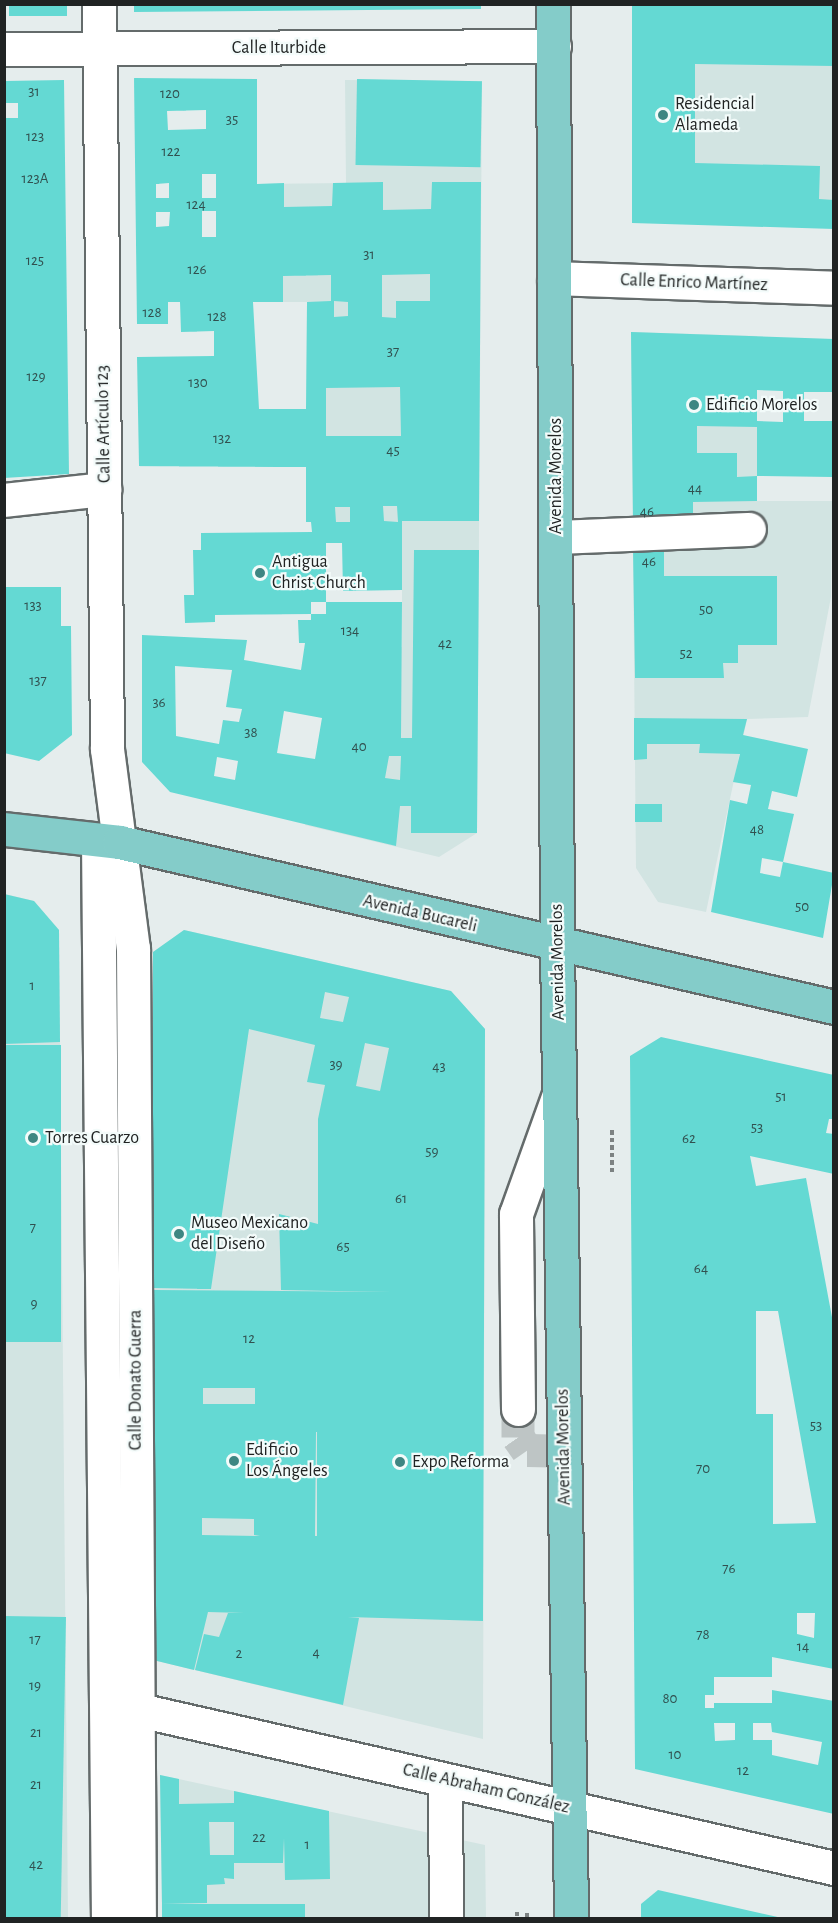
<!DOCTYPE html>
<meta charset="utf-8">
<style>
body{margin:0}
#map{position:relative;width:838px;height:1923px;overflow:hidden;background:#e5eded;font-family:"Alegreya Sans",sans-serif}
div>[style]{position:absolute}
[style*='--x']{left:calc(var(--x)*1px);top:calc(var(--y)*1px);width:calc(var(--w)*1px);rotate:calc(var(--a)*1deg)}
.built>*{inset:0;background:#d2e4e2;transform-origin:0 0}
.building>*{inset:0;background:#64d9d3;transform-origin:0 0}
.minor-tunnel>*{height:33px;margin-top:-16.5px;transform-origin:0;background:repeating-linear-gradient(90deg,#bec5c5 0 33px,transparent 0 49px)}
.path>*{height:4px;margin-top:-2px;transform-origin:0;background:repeating-linear-gradient(90deg,#7c8282 0 4.5px,transparent 0 7.5px)}
.roads{filter:drop-shadow(2px 0 #646b6b) drop-shadow(-2px 0 #646b6b) drop-shadow(0 2px #646b6b) drop-shadow(0 -2px #646b6b)}
.minor>*{height:33px;margin:-16.5px;padding:0 16.5px;transform-origin:16.5px;border-radius:16.5px;background:#fff}
.major>*{height:33px;margin:-16.5px;padding:0 16.5px;transform-origin:16.5px;border-radius:16.5px;background:#84ccc9}
.dots>*{width:16px;height:16px;translate:-50% -50%;box-sizing:border-box;border:3px solid #f3fbfa;border-radius:50%}
span{translate:-50% -50%;white-space:nowrap;text-align:center;line-height:1.15;-webkit-text-stroke:4.5px #f3fbfa;paint-order:stroke}
.number-label{font-size:15px;color:#31504f}
.number-label span{-webkit-text-stroke-width:0}
.street-label{font-size:18px;color:#202323}
.poi-label{font-size:18px;color:#202323}
.left{translate:0 -50%;text-align:left}
.frame{position:absolute;inset:0;border:6px solid #202323;pointer-events:none}
</style>
<div id="map">
<div class="built">
<div style="left:632px;top:5px;width:201px;height:218px"></div>
<div style="clip-path:polygon(345px 80px,482px 81px,477px 833px,439px 857px,305px 825px,334px 644px,402px 647px,402px 522px,306px 522px,307px 302px,258px 302px,257px 184px,346px 183px)"></div>
<div style="clip-path:polygon(631px 332px,757px 336px,757px 501px,832px 501px,831px 597px,808px 717px,747px 719px,706px 912px,658px 902px,636px 868px)"></div>
<div style="clip-path:polygon(5px 894px,34px 901px,59px 930px,68px 1918px,5px 1918px)"></div>
<div style="clip-path:polygon(184px 930px,451px 991px,485px 1029px,483px 1739px,153px 1660px,153px 952px)"></div>
<div style="clip-path:polygon(160px 1775px,485px 1845px,486px 1918px,162px 1918px)"></div>
</div>
<div class="building">
<div style="left:9px;top:4px;width:58px;height:12px"></div>
<div style="clip-path:polygon(134px 4px,481px 4px,481px 9px,134px 12px)"></div>
<div style="clip-path:polygon(632px 4px,834px 4px,834px 66px,695px 64px,695px 163px,820px 166px,819px 199px,834px 200px,834px 229px,632px 223px)"></div>
<div style="clip-path:polygon(evenodd,134px 78px,257px 79px,257px 184px,284px 183px,284px 207px,332px 206px,333px 183px,383px 182px,383px 210px,431px 209px,432px 182px,481px 182px,479px 521px,402px 521px,402px 590px,343px 591px,342px 543px,326px 543px,326px 602px,402px 602px,401px 738px,412px 738px,414px 550px,479px 550px,477px 833px,411px 833px,411px 806px,400px 806px,396px 846px,170px 792px,142px 762px,142px 635px,247px 640px,244px 660px,301px 670px,305px 643px,299px 643px,298px 620px,311px 620px,311px 614px,326px 614px,326px 602px,311px 602px,311px 614px,215px 615px,215px 622px,185px 623px,184px 595px,194px 595px,193px 550px,201px 550px,201px 533px,312px 532px,311px 522px,306px 522px,306px 467px,139px 466px,137px 357px,214px 356px,214px 331px,181px 332px,180px 302px,168px 302px,168px 324px,137px 324px,134px 78px,206px 110px,206px 129px,168px 130px,167px 111px,206px 110px,134px 78px,202px 174px,216px 174px,216px 198px,202px 198px,202px 174px,134px 78px,169px 183px,169px 198px,156px 198px,156px 184px,169px 183px,134px 78px,202px 211px,216px 211px,216px 237px,202px 237px,202px 211px,134px 78px,156px 212px,170px 212px,169px 226px,156px 227px,156px 212px,134px 78px,430px 274px,430px 301px,396px 301px,396px 318px,382px 317px,382px 275px,430px 274px,134px 78px,331px 275px,331px 301px,307px 302px,306px 409px,259px 409px,253px 302px,283px 302px,283px 276px,331px 275px,134px 78px,334px 301px,348px 302px,348px 316px,334px 317px,334px 301px,134px 78px,400px 387px,401px 436px,326px 436px,326px 388px,400px 387px,134px 78px,383px 506px,397px 506px,398px 522px,384px 521px,383px 506px,134px 78px,335px 507px,350px 507px,350px 522px,336px 522px,335px 507px,134px 78px,175px 666px,232px 670px,226px 707px,242px 709px,239px 722px,223px 720px,219px 744px,176px 736px,175px 666px,134px 78px,284px 711px,322px 718px,315px 759px,277px 753px,284px 711px,134px 78px,389px 756px,401px 756px,400px 780px,385px 778px,389px 756px,134px 78px,217px 757px,238px 761px,235px 780px,214px 776px,217px 757px)"></div>
<div style="left:357px;top:79px;width:125px;height:86px;rotate:1deg"></div>
<div style="clip-path:polygon(64px 80px,69px 474px,4px 478px,4px 118px,18px 118px,18px 103px,4px 103px,4px 81px)"></div>
<div style="clip-path:polygon(evenodd,631px 332px,834px 339px,834px 392px,804px 392px,804px 421px,832px 421px,832px 477px,757px 476px,757px 501px,693px 502px,693px 521px,633px 521px,631px 332px,757px 390px,783px 391px,783px 422px,757px 421px,757px 390px,631px 332px,697px 426px,757px 427px,757px 476px,737px 477px,737px 453px,697px 453px,697px 426px)"></div>
<div style="clip-path:polygon(633px 548px,664px 548px,664px 576px,777px 576px,777px 645px,738px 645px,738px 663px,723px 663px,724px 678px,635px 678px)"></div>
<div style="clip-path:polygon(5px 587px,61px 587px,61px 626px,71px 626px,72px 735px,39px 761px,4px 753px)"></div>
<div style="clip-path:polygon(634px 718px,747px 719px,743px 735px,808px 749px,797px 797px,772px 791px,768px 809px,794px 814px,783px 862px,762px 858px,760px 873px,780px 877px,783px 862px,834px 873px,823px 938px,711px 912px,730px 800px,747px 804px,751px 785px,733px 782px,740px 754px,699px 753px,700px 744px,647px 744px,647px 759px,634px 760px)"></div>
<div style="left:635px;top:804px;width:27px;height:18px"></div>
<div style="clip-path:polygon(4px 894px,34px 901px,59px 930px,60px 1042px,4px 1044px)"></div>
<div style="clip-path:polygon(evenodd,184px 930px,451px 991px,485px 1029px,483px 1621px,348px 1617px,359px 1618px,343px 1705px,195px 1670px,204px 1634px,219px 1637px,228px 1613px,244px 1613px,208px 1612px,194px 1670px,153px 1660px,153px 1290px,392px 1292px,281px 1290px,279px 1214px,318px 1224px,318px 1119px,325px 1085px,307px 1082px,315px 1045px,249px 1029px,211px 1289px,153px 1288px,153px 952px,184px 930px,325px 992px,349px 997px,343px 1022px,320px 1018px,325px 992px,184px 930px,365px 1043px,389px 1048px,380px 1091px,356px 1086px,365px 1043px,184px 930px,203px 1388px,255px 1388px,255px 1404px,203px 1404px,203px 1388px,184px 930px,316px 1432px,317px 1432px,317px 1536px,315px 1536px,316px 1432px,184px 930px,202px 1518px,254px 1519px,254px 1535px,260px 1536px,202px 1535px,202px 1518px)"></div>
<div style="clip-path:polygon(evenodd,661px 1037px,834px 1075px,834px 1119px,829px 1119px,826px 1133px,834px 1134px,834px 1174px,750px 1156px,756px 1186px,806px 1178px,834px 1328px,834px 1669px,772px 1657px,772px 1677px,714px 1677px,714px 1695px,705px 1695px,705px 1708px,714px 1708px,714px 1703px,772px 1703px,772px 1690px,834px 1701px,834px 1814px,635px 1769px,630px 1056px,661px 1037px,756px 1311px,778px 1311px,816px 1523px,773px 1524px,773px 1414px,756px 1414px,756px 1311px,661px 1037px,797px 1613px,815px 1613px,814px 1638px,797px 1634px,797px 1613px,661px 1037px,714px 1723px,735px 1723px,735px 1740px,715px 1741px,714px 1723px,661px 1037px,753px 1723px,771px 1723px,772px 1732px,822px 1742px,818px 1765px,772px 1755px,772px 1740px,753px 1740px,753px 1723px)"></div>
<div style="left:61px;top:1045px;width:297px;height:57px;rotate:90deg"></div>
<div style="left:4px;top:1616px;width:62px;height:302px;rotate:1deg"></div>
<div style="clip-path:polygon(evenodd,160px 1775px,179px 1779px,179px 1804px,234px 1803px,234px 1791px,329px 1811px,330px 1879px,285px 1880px,284px 1838px,283px 1863px,234px 1863px,234px 1879px,224px 1878px,225px 1884px,207px 1885px,207px 1903px,162px 1904px,160px 1775px,209px 1822px,234px 1822px,234px 1855px,210px 1855px,209px 1822px)"></div>
<div style="clip-path:polygon(658px 1890px,782px 1918px,641px 1918px,641px 1904px)"></div>
<div style="left:305px;top:1904px;width:14px;height:143px;rotate:90deg"></div>
</div>
<div class="minor-tunnel">
<div style="--x:518;--y:1409;--w:28;--a:90"></div>
<div style="--x:518;--y:1437;--w:16;--a:55"></div>
<div style="--x:527;--y:1450;--w:49;--a:1.2"></div>
</div>
<div class="path">
<div style="--x:612;--y:1172;--w:42;--a:-90"></div>
<div style="--x:517;--y:1912;--w:6;--a:90"></div>
<div style="--x:527;--y:1913;--w:5;--a:90"></div>
</div>
<div class="roads">
<div class="minor">
<div style="--x:99;--y:4;--w:745;--a:89.38"></div>
<div style="--x:107;--y:749;--w:201;--a:82.6"></div>
<div style="--x:133;--y:948;--w:970;--a:89.65"></div>
<div style="--x:4;--y:49;--w:550;--a:-0.31"></div>
<div style="--x:554;--y:278;--w:280;--a:2"></div>
<div style="--x:4;--y:500;--w:101;--a:-6.3"></div>
<div style="--x:556;--y:537;--w:193;--a:-2.4"></div>
<div style="--x:98;--y:840;--w:1078;--a:89.47"></div>
<div style="--x:518;--y:1409;--w:195;--a:-90.6"></div>
<div style="--x:516;--y:1214;--w:124;--a:-70.3"></div>
<div style="--x:139;--y:1710;--w:713;--a:12.81"></div>
<div style="--x:445;--y:1780;--w:138;--a:89.6"></div>
</div>
<div class="major">
<div style="--x:553;--y:4;--w:942;--a:89.76"></div>
<div style="--x:557;--y:946;--w:972;--a:89.17"></div>
<div style="--x:4;--y:829;--w:116;--a:6.4"></div>
<div style="--x:119;--y:842;--w:734;--a:12.99"></div>
</div>
</div>
<div class="dots">
<div style="left:663px;top:115px;background:#3e8682"></div>
<div style="left:694px;top:405px;background:#3e8682"></div>
<div style="left:260px;top:573px;background:#3e8682"></div>
<div style="left:33px;top:1138px;background:#3e8682"></div>
<div style="left:179px;top:1234px;background:#3e8682"></div>
<div style="left:234px;top:1461px;background:#3e8682"></div>
<div style="left:400px;top:1462px;background:#3e8682"></div>
</div>
<div class="number-label">
<span style="left:34px;top:92px">31</span>
<span style="left:170px;top:94px">120</span>
<span style="left:232px;top:120px">35</span>
<span style="left:35px;top:137px">123</span>
<span style="left:171px;top:152px">122</span>
<span style="left:35px;top:179px">123A</span>
<span style="left:196px;top:205px">124</span>
<span style="left:369px;top:255px">31</span>
<span style="left:35px;top:261px">125</span>
<span style="left:197px;top:270px">126</span>
<span style="left:152px;top:313px">128</span>
<span style="left:217px;top:317px">128</span>
<span style="left:393px;top:352px">37</span>
<span style="left:36px;top:377px">129</span>
<span style="left:198px;top:383px">130</span>
<span style="left:222px;top:439px">132</span>
<span style="left:393px;top:451px">45</span>
<span style="left:695px;top:489px">44</span>
<span style="left:647px;top:512px">46</span>
<span style="left:649px;top:562px">46</span>
<span style="left:33px;top:606px">133</span>
<span style="left:706px;top:610px">50</span>
<span style="left:350px;top:631px">134</span>
<span style="left:445px;top:644px">42</span>
<span style="left:686px;top:654px">52</span>
<span style="left:38px;top:681px">137</span>
<span style="left:159px;top:703px">36</span>
<span style="left:251px;top:733px">38</span>
<span style="left:359px;top:747px">40</span>
<span style="left:757px;top:830px">48</span>
<span style="left:802px;top:907px">50</span>
<span style="left:32px;top:986px">1</span>
<span style="left:336px;top:1065px">39</span>
<span style="left:439px;top:1067px">43</span>
<span style="left:781px;top:1097px">51</span>
<span style="left:757px;top:1128px">53</span>
<span style="left:689px;top:1139px">62</span>
<span style="left:432px;top:1152px">59</span>
<span style="left:401px;top:1199px">61</span>
<span style="left:33px;top:1228px">7</span>
<span style="left:343px;top:1247px">65</span>
<span style="left:701px;top:1269px">64</span>
<span style="left:34px;top:1304px">9</span>
<span style="left:249px;top:1339px">12</span>
<span style="left:816px;top:1426px">53</span>
<span style="left:703px;top:1469px">70</span>
<span style="left:729px;top:1569px">76</span>
<span style="left:703px;top:1635px">78</span>
<span style="left:35px;top:1640px">17</span>
<span style="left:803px;top:1647px">14</span>
<span style="left:316px;top:1653px">4</span>
<span style="left:239px;top:1654px">2</span>
<span style="left:35px;top:1686px">19</span>
<span style="left:670px;top:1699px">80</span>
<span style="left:36px;top:1733px">21</span>
<span style="left:675px;top:1755px">10</span>
<span style="left:743px;top:1771px">12</span>
<span style="left:36px;top:1785px">21</span>
<span style="left:259px;top:1838px">22</span>
<span style="left:307px;top:1845px">1</span>
<span style="left:36px;top:1865px">42</span>
</div>
<div class="street-label">
<span style="left:279px;top:48px">Calle Iturbide</span>
<span style="left:694px;top:283px;rotate:2deg">Calle Enrico Martínez</span>
<span style="left:104px;top:424px;rotate:-91deg">Calle Artículo 123</span>
<span style="left:556px;top:476px;rotate:-90deg">Avenida Morelos</span>
<span style="left:420px;top:914px;rotate:13deg">Avenida Bucareli</span>
<span style="left:558px;top:962px;rotate:-91deg">Avenida Morelos</span>
<span style="left:136px;top:1380px;rotate:-90deg">Calle Donato Guerra</span>
<span style="left:564px;top:1447px;rotate:-91deg">Avenida Morelos</span>
<span style="left:486px;top:1789px;rotate:13deg">Calle Abraham González</span>
</div>
<div class="poi-label">
<span class="left" style="left:675px;top:115px">Residencial<br>Alameda</span>
<span class="left" style="left:706px;top:405px">Edificio Morelos</span>
<span class="left" style="left:272px;top:573px">Antigua<br>Christ Church</span>
<span class="left" style="left:45px;top:1138px">Torres Cuarzo</span>
<span class="left" style="left:191px;top:1234px">Museo Mexicano<br>del Diseño</span>
<span class="left" style="left:246px;top:1461px">Edificio<br>Los Ángeles</span>
<span class="left" style="left:412px;top:1462px">Expo Reforma</span>
</div>
<div class="frame"></div>
</div>
